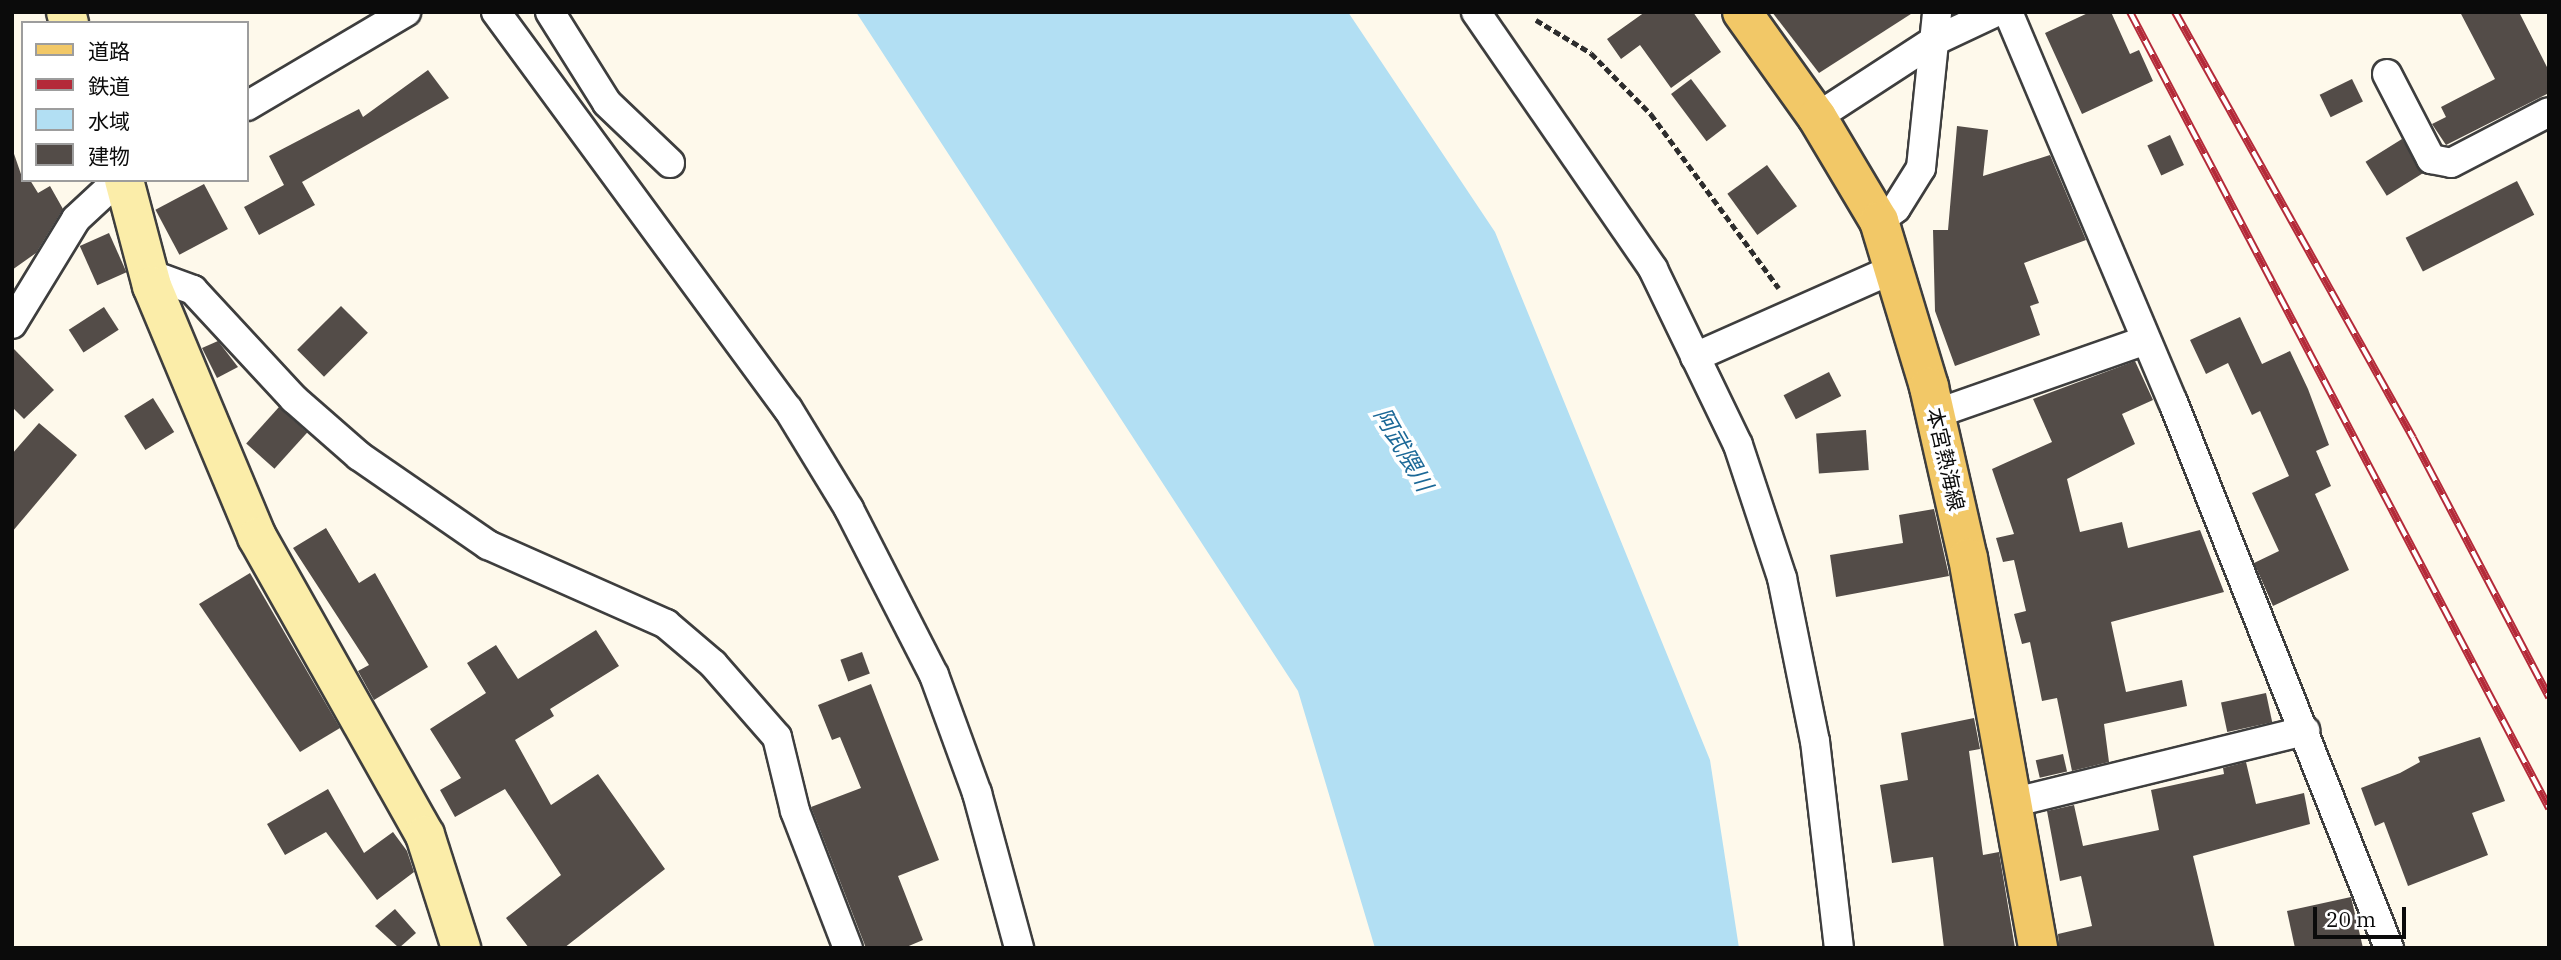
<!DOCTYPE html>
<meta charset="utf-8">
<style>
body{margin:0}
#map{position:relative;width:2561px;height:960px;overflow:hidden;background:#fef9eb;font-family:"IBM Plex Serif","Noto Sans JP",serif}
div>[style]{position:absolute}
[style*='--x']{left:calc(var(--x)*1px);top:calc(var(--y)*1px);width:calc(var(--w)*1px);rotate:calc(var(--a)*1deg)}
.water>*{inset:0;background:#b2dff3}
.building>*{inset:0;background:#534c48;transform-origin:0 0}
.path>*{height:4.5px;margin-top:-2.25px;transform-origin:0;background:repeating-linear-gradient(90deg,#2d2d2d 0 7px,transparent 0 10.5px)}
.roads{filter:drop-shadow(2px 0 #3e3e3e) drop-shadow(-2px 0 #3e3e3e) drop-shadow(0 2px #3e3e3e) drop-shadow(0 -2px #3e3e3e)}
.street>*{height:28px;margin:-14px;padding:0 14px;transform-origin:14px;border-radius:14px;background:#fff}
.secondary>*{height:38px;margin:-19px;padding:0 19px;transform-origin:19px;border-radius:19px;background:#fbeda9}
.primary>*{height:38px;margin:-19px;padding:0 19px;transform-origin:19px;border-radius:19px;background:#f2c867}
.rail>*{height:8px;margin-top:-4px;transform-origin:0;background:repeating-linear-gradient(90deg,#fff 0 16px,#b42a39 0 32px);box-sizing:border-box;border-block:2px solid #b42a39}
span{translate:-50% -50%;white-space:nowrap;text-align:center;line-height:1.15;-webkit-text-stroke:7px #fff;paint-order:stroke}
.street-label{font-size:21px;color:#0b0b0b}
.water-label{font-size:23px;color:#1b6897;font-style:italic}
.frame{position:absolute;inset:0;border:14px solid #0b0b0b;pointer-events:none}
.legend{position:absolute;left:21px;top:21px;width:228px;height:161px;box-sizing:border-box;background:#fff;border:2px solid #9d9d9d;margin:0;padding:9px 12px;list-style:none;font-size:21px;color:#0b0b0b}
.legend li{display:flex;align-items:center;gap:14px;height:35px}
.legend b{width:35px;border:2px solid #9d9d9d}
.scale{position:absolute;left:2313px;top:907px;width:93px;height:32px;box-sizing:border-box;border:4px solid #0b0b0b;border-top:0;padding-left:9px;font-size:21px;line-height:24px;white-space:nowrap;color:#0b0b0b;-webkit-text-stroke:5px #fff;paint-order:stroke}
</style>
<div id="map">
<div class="water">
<div style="clip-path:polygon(856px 12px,1348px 12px,1495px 232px,1710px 760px,1739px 948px,1375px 948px,1298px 691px)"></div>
</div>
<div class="building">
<div style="clip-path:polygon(1645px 12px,1693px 12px,1721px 52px,1671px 88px,1640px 45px,1621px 59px,1607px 39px)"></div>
<div style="clip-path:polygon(1772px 12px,1914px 12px,1819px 73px)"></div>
<div style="clip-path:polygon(2090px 12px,2111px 12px,2130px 54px,2139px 50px,2153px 81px,2082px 114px,2045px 33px)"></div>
<div style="clip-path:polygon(2460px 12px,2519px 12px,2549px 71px,2549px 93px,2446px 145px,2432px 124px,2446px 117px,2441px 107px,2495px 79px)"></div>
<div style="clip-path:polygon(428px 70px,449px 98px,302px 182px,315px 205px,259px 235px,244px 207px,284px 185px,269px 156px,359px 109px,363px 117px)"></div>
<div style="left:1691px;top:79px;width:59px;height:25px;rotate:53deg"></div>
<div style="left:2352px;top:79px;width:25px;height:36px;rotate:64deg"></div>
<div style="clip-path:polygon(1957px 126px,1988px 130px,1983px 176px,2050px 155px,2086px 240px,2024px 263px,2039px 303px,2030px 306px,2040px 335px,1955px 366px,1935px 311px,1933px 230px,1948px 230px)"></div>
<div style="left:2170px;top:135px;width:33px;height:25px;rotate:65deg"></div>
<div style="left:2402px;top:139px;width:40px;height:43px;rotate:58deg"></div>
<div style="clip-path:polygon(12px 148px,23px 180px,30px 180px,38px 193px,50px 186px,63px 209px,36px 253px,12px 270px)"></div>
<div style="left:1767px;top:165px;width:51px;height:49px;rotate:54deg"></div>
<div style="left:2517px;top:181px;width:38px;height:125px;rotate:63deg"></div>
<div style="left:204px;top:184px;width:51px;height:55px;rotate:62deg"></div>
<div style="left:109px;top:233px;width:43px;height:32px;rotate:66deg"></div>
<div style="left:341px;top:306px;width:38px;height:62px;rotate:45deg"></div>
<div style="left:104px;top:307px;width:27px;height:42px;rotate:57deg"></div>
<div style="clip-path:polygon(2240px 317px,2262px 364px,2290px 351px,2308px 389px,2329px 445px,2316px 451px,2331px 486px,2315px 494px,2349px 570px,2273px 606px,2254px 563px,2279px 551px,2252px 493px,2289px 476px,2260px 411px,2252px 415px,2228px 363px,2206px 374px,2190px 340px)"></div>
<div style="clip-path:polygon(218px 341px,238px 367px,217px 378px,202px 348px)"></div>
<div style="clip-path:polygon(12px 347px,54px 390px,24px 419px,12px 407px)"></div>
<div style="clip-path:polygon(2135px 361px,2153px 400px,2122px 414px,2135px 444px,2067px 479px,2080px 532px,2122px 522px,2128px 548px,2200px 530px,2224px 592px,2111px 622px,2126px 692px,2182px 680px,2187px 706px,2104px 724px,2109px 762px,2072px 771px,2057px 698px,2042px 701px,2030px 642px,2022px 644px,2014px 614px,2026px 611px,2014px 560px,2003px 562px,1996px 538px,2014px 534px,1992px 469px,2052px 442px,2033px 399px)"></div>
<div style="left:1829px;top:372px;width:27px;height:51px;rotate:63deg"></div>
<div style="left:153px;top:398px;width:40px;height:34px;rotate:58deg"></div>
<div style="left:279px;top:407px;width:38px;height:49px;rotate:42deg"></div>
<div style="clip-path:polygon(39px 423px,77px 455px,12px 532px,12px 454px)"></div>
<div style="left:1866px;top:430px;width:40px;height:50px;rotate:86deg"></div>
<div style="clip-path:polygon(1934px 509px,1949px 576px,1836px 597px,1830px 555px,1903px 543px,1899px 515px)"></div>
<div style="clip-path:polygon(326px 528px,359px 583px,375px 573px,428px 667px,374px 700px,358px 671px,369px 665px,293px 548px)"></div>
<div style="clip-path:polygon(250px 573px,340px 728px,300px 752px,199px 604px)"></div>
<div style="clip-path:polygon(596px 630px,619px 666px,550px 709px,554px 716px,515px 740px,551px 805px,598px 774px,665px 869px,564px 948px,529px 948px,506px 918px,561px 875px,505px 789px,455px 817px,440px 790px,461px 778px,430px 729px,486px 693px,467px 663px,496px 645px,518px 679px)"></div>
<div style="left:862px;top:652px;width:23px;height:23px;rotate:70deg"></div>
<div style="clip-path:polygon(871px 684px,939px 860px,898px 876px,923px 940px,904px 948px,866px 948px,811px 807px,861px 788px,840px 737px,832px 740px,818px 705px)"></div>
<div style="left:2266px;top:693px;width:30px;height:46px;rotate:78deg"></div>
<div style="clip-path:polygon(1974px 718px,1980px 749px,1969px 751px,1983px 855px,1999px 852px,2015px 948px,1944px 948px,1933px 857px,1892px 863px,1880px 785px,1908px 780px,1901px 733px)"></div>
<div style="clip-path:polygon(2480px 737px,2505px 801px,2472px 813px,2488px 855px,2408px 886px,2384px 822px,2375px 826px,2361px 788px,2400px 773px,2420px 762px,2418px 757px)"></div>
<div style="left:2063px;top:754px;width:18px;height:28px;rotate:77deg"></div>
<div style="clip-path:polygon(2246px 762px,2256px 804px,2304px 793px,2310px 824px,2193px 856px,2215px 948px,2059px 948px,2058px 934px,2092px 926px,2081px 876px,2060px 881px,2047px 811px,2074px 805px,2083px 846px,2159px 830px,2151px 790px,2224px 774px,2223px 768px)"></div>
<div style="clip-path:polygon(328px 789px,364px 853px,393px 832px,407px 851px,414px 872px,377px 900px,326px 832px,285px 855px,267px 824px)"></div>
<div style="clip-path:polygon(2351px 897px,2363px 948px,2295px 948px,2287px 911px)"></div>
<div style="clip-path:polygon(395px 909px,416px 933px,399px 948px,375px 926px)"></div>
</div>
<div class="path">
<div style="--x:1536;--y:20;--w:64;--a:31"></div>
<div style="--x:1591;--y:53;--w:86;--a:45.5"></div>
<div style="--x:1651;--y:114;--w:216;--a:53.7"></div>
</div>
<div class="roads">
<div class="street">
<div style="--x:496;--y:12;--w:493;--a:53.7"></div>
<div style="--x:788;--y:409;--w:117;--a:58.6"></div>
<div style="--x:849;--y:509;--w:186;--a:62.9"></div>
<div style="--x:934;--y:675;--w:126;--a:70"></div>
<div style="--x:977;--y:793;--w:161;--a:74.8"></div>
<div style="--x:550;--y:12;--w:107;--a:57.9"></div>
<div style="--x:607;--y:103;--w:87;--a:43.6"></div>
<div style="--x:1476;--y:12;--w:312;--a:55.4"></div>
<div style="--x:1653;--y:269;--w:195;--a:64.2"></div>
<div style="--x:1738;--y:445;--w:140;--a:71.7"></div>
<div style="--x:1782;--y:578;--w:166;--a:78.6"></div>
<div style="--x:1815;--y:741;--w:208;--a:83.4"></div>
<div style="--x:2008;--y:12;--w:423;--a:67.1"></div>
<div style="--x:2173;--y:402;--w:587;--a:68.42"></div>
<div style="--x:2387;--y:74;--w:96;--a:62.6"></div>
<div style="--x:2431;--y:159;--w:20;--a:11"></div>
<div style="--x:2451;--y:163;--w:110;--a:-27.5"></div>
<div style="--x:247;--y:106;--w:185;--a:-30.6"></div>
<div style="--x:1817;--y:117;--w:137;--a:-33.1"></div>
<div style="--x:1932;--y:42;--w:71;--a:-25.1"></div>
<div style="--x:1879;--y:221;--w:21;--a:-37"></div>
<div style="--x:1896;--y:208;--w:47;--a:-58"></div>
<div style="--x:1921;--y:168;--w:157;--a:-84.1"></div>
<div style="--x:152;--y:286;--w:13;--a:-32"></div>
<div style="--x:163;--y:279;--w:32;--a:20"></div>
<div style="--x:193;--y:290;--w:149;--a:47.2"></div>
<div style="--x:294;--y:399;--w:86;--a:41.2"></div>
<div style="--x:359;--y:456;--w:157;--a:34.6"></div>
<div style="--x:488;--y:545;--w:195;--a:23.9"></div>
<div style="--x:666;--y:624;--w:62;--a:40.4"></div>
<div style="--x:713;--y:664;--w:97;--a:48.8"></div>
<div style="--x:777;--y:737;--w:76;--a:76.3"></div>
<div style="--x:795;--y:811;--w:147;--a:68.9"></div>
<div style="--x:12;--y:324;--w:123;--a:-58.6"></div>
<div style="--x:76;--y:219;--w:57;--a:-42.9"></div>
<div style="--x:1695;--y:357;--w:214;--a:-23.9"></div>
<div style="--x:1935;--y:414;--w:220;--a:-19.3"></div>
<div style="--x:2015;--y:802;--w:299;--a:-13.8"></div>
</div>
<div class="secondary">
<div style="--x:66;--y:12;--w:11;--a:75"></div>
<div style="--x:124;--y:180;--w:110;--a:75.2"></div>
<div style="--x:152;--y:286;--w:272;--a:67.3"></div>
<div style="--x:257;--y:537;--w:342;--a:60.6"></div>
<div style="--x:425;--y:835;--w:119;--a:72.3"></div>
</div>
<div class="primary">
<div style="--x:1742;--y:12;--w:129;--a:54.5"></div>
<div style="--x:1817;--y:117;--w:121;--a:59.2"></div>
<div style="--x:1879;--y:221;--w:173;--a:73.2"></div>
<div style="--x:1929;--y:387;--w:175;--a:77.2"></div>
<div style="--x:1968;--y:558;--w:396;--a:79.8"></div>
</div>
</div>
<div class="rail">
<div style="--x:2130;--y:12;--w:900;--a:62.24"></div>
<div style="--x:2175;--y:12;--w:488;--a:60.8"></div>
<div style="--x:2413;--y:438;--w:293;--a:62.3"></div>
</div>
<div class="street-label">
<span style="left:1946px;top:459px;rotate:77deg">本宮熱海線</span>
</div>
<div class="water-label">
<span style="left:1404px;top:449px;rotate:60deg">阿武隈川</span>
</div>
<div class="frame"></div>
<ul class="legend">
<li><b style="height:9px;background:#f2c867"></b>道路</li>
<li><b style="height:9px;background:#b42a39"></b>鉄道</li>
<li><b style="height:19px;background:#b2dff3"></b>水域</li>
<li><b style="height:19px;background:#534c48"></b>建物</li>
</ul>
<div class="scale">20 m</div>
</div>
